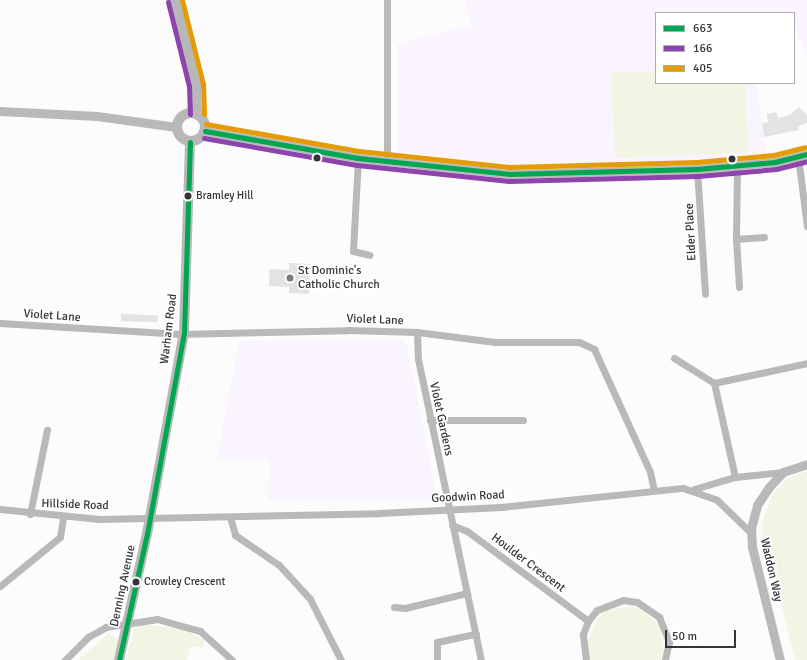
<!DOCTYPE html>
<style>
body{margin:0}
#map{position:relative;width:807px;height:660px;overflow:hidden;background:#fcfcfd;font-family:Signika,sans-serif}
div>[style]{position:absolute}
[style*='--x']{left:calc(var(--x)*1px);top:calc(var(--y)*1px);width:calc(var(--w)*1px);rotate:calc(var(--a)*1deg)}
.education>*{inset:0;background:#f9f4fe}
.green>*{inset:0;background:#f2f4e4}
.building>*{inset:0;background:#e2e3e5;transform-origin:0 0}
.minor>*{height:7px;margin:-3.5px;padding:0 3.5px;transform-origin:3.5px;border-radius:3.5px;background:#b8b9b8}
.tertiary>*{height:9px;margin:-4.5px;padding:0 4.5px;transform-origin:4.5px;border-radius:4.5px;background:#b8b9b8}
.secondary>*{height:10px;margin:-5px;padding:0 5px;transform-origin:5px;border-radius:5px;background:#b7b8b7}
.secondary>.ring{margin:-5px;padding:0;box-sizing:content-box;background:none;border:10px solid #b7b8b7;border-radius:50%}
.bus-1>*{height:5px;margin:-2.5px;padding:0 2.5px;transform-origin:2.5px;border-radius:2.5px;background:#00a651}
.bus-2>*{height:5px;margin:-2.5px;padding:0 2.5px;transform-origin:2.5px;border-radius:2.5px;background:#8e44ad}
.bus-3>*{height:5px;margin:-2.5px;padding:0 2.5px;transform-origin:2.5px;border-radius:2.5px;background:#e49b06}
.dots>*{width:11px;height:11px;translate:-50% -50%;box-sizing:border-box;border:2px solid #fff;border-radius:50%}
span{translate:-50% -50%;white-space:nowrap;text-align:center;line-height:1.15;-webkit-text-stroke:3.5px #fff;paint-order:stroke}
.bus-label{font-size:11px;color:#34353a}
.left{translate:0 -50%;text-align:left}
.street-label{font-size:12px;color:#34353a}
.poi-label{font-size:12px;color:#34353a}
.legend{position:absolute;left:655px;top:12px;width:140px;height:72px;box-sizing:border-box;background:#fff;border:1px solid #aeaeb0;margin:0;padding:5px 7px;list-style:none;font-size:12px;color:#34353a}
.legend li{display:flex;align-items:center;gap:8px;height:20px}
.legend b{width:20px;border:1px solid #aeaeb0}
.scale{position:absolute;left:665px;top:630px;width:71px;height:18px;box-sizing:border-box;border:2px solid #34353a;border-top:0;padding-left:5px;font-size:12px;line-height:14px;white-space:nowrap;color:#34353a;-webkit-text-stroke:3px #fff;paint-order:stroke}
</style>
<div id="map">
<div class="education">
<div style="clip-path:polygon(466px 0,807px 0,807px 56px,794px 26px,794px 13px,656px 13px,656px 83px,756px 83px,766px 153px,718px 161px,601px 168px,524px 166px,397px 152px,397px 44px,472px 25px)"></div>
<div style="clip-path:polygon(401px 340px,407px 346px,436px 494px,431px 500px,268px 500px,270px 460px,217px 460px,239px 341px)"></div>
</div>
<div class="green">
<div style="clip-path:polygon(656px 71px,656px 83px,745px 83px,748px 152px,615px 158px,611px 73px)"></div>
<div style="clip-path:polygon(807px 471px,807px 660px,795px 660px,761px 526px,773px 493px,787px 479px)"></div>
<div style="clip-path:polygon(631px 606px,643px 610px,660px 627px,664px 649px,661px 660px,590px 660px,587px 642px,597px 619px,606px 611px)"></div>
<div style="clip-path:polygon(143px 624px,182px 629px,203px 639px,205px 645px,201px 648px,191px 646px,187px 660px,126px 660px,134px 628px)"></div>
<div style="clip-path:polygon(109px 633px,119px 641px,114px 660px,78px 660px)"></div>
</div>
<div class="building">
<div style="clip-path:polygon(799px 107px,807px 115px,807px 123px,798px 126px,799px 130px,764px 137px,762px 123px,768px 122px,767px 114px,776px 112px,778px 118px,790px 115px)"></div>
<div style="clip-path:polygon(289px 263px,310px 264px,309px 294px,289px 293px,289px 287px,269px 286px,270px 269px,289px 270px)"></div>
<div style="left:121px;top:314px;width:37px;height:7px;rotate:2deg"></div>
</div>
<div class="minor">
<div style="--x:798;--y:157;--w:70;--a:82.6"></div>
<div style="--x:358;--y:158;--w:93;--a:93.1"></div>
<div style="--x:353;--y:251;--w:17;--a:13"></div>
<div style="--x:387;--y:162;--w:162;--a:-90"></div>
<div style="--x:737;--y:166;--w:73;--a:90.8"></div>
<div style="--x:736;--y:239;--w:28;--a:-4"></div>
<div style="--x:697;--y:169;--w:125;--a:86.3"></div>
<div style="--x:736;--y:239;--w:48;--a:86.4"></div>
<div style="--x:0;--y:323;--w:178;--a:3.5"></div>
<div style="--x:178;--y:334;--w:170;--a:-1.3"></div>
<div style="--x:348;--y:330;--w:69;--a:1.7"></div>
<div style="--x:417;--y:332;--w:79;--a:7.3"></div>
<div style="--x:495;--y:342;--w:84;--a:0"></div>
<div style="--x:579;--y:342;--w:17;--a:25"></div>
<div style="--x:594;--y:349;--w:135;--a:65.5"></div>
<div style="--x:650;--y:472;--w:19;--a:78"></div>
<div style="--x:417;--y:332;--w:27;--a:88"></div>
<div style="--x:418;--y:359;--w:308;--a:78.2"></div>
<div style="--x:674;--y:358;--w:47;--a:32"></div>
<div style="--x:430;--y:420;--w:93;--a:0"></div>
<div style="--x:735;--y:477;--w:96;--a:-102.6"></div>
<div style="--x:714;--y:383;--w:95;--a:-12.1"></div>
<div style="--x:694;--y:489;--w:43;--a:-16.3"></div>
<div style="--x:735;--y:477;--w:48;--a:-5.9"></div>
<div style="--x:0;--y:509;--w:100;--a:5.7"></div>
<div style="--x:100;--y:519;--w:279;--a:-1.2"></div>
<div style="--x:379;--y:513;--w:122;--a:-2.8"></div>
<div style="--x:501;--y:507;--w:183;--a:-6"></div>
<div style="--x:683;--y:488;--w:36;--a:19"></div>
<div style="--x:717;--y:500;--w:47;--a:44.1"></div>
<div style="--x:30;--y:514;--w:86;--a:-78.6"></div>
<div style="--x:230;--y:517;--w:19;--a:74"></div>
<div style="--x:235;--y:535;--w:53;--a:34.3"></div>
<div style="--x:279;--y:565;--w:46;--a:47.6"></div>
<div style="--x:310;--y:599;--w:68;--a:63.1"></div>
<div style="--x:452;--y:525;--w:16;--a:22"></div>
<div style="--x:467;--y:531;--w:151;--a:36.6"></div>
<div style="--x:0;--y:586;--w:77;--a:-39.2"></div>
<div style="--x:60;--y:537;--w:19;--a:-81"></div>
<div style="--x:394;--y:607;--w:11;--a:5"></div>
<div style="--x:405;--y:608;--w:64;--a:-13.6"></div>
<div style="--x:65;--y:660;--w:33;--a:-45"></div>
<div style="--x:88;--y:637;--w:21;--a:-29"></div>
<div style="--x:106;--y:627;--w:52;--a:-8.9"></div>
<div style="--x:157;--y:619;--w:45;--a:15.6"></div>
<div style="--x:200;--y:631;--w:43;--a:42.2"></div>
<div style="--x:437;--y:660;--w:18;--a:-90"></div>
<div style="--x:437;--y:642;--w:40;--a:-12"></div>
<div style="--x:586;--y:660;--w:26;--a:-97"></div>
<div style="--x:583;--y:634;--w:14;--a:-69"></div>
<div style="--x:588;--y:621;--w:14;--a:-51"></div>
<div style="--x:597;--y:610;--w:28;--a:-21"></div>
<div style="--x:623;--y:600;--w:14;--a:8"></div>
<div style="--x:637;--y:602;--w:27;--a:34"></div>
<div style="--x:659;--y:617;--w:27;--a:68"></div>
<div style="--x:669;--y:642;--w:18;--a:103"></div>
</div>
<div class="tertiary">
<div style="--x:0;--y:111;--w:97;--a:3"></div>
<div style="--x:97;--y:116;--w:80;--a:7.9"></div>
<div style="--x:205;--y:131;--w:155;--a:10"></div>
<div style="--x:358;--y:158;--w:152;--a:6"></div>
<div style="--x:509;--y:174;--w:188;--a:-1.5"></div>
<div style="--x:697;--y:169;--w:78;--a:-5.1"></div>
<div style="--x:775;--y:162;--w:33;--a:-14"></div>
<div style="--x:780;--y:660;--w:116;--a:-103.9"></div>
<div style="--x:752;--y:547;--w:19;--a:-93"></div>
<div style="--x:751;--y:528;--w:24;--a:-75"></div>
<div style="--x:757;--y:505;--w:23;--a:-56"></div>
<div style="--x:770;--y:486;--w:19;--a:-47"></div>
<div style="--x:783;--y:472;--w:25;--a:-18"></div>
</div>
<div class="secondary">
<div style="--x:175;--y:0;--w:88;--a:76.1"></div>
<div style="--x:196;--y:85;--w:29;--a:88"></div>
<div class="ring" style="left:177px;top:113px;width:18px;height:18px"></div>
<div style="--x:119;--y:660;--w:129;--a:-77.5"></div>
<div style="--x:147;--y:534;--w:204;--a:-79.6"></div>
<div style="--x:184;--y:333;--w:191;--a:-88.2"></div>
</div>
<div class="bus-1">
<div style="--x:205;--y:131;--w:155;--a:10"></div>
<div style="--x:358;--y:158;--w:152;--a:6"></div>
<div style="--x:509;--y:174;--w:188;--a:-1.5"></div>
<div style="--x:697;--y:169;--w:78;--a:-5.1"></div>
<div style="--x:775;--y:162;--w:33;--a:-14"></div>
<div style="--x:119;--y:660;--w:129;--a:-77.5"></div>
<div style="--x:147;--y:534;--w:204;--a:-79.6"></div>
<div style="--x:184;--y:333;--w:191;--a:-88.2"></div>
</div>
<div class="bus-2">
<div style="--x:168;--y:2;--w:87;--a:76"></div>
<div style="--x:189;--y:86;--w:28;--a:88"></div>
<div style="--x:204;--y:138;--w:155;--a:10"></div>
<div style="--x:357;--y:165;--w:153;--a:6"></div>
<div style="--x:509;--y:181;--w:189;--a:-1.5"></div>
<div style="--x:698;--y:176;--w:78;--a:-5.1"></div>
<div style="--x:776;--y:169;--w:32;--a:-14"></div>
</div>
<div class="bus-3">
<div style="--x:182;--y:0;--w:87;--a:76"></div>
<div style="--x:203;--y:84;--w:30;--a:88"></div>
<div style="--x:206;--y:124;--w:155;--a:10"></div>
<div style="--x:359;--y:151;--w:151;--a:6.1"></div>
<div style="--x:509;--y:167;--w:188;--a:-1.5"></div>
<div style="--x:697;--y:162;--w:77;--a:-5.2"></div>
<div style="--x:774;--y:155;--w:32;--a:-14"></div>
</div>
<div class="dots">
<div style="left:317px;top:158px;background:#34353a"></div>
<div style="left:732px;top:159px;background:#34353a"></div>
<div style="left:188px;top:196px;background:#34353a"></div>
<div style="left:290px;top:278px;background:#7a7b7e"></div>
<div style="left:136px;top:582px;background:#34353a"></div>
</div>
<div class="bus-label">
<span class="left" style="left:196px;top:196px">Bramley Hill</span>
<span class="left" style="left:144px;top:582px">Crowley Crescent</span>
</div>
<div class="street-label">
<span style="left:691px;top:232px;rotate:-93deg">Elder Place</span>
<span style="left:52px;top:316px;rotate:4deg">Violet Lane</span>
<span style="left:375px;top:320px;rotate:2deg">Violet Lane</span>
<span style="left:169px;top:329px;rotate:-83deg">Warham Road</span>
<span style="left:441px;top:419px;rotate:78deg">Violet Gardens</span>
<span style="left:468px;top:497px;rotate:-3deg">Goodwin Road</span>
<span style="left:75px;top:505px;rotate:2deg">Hillside Road</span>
<span style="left:528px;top:563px;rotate:37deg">Houlder Crescent</span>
<span style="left:771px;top:570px;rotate:77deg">Waddon Way</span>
<span style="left:123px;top:586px;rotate:-78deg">Denning Avenue</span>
</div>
<div class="poi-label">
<span class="left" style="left:298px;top:278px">St Dominic's<br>Catholic Church</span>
</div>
<ul class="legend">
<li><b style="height:5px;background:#00a651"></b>663</li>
<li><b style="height:5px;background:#8e44ad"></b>166</li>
<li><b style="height:5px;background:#e49b06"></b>405</li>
</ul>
<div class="scale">50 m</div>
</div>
